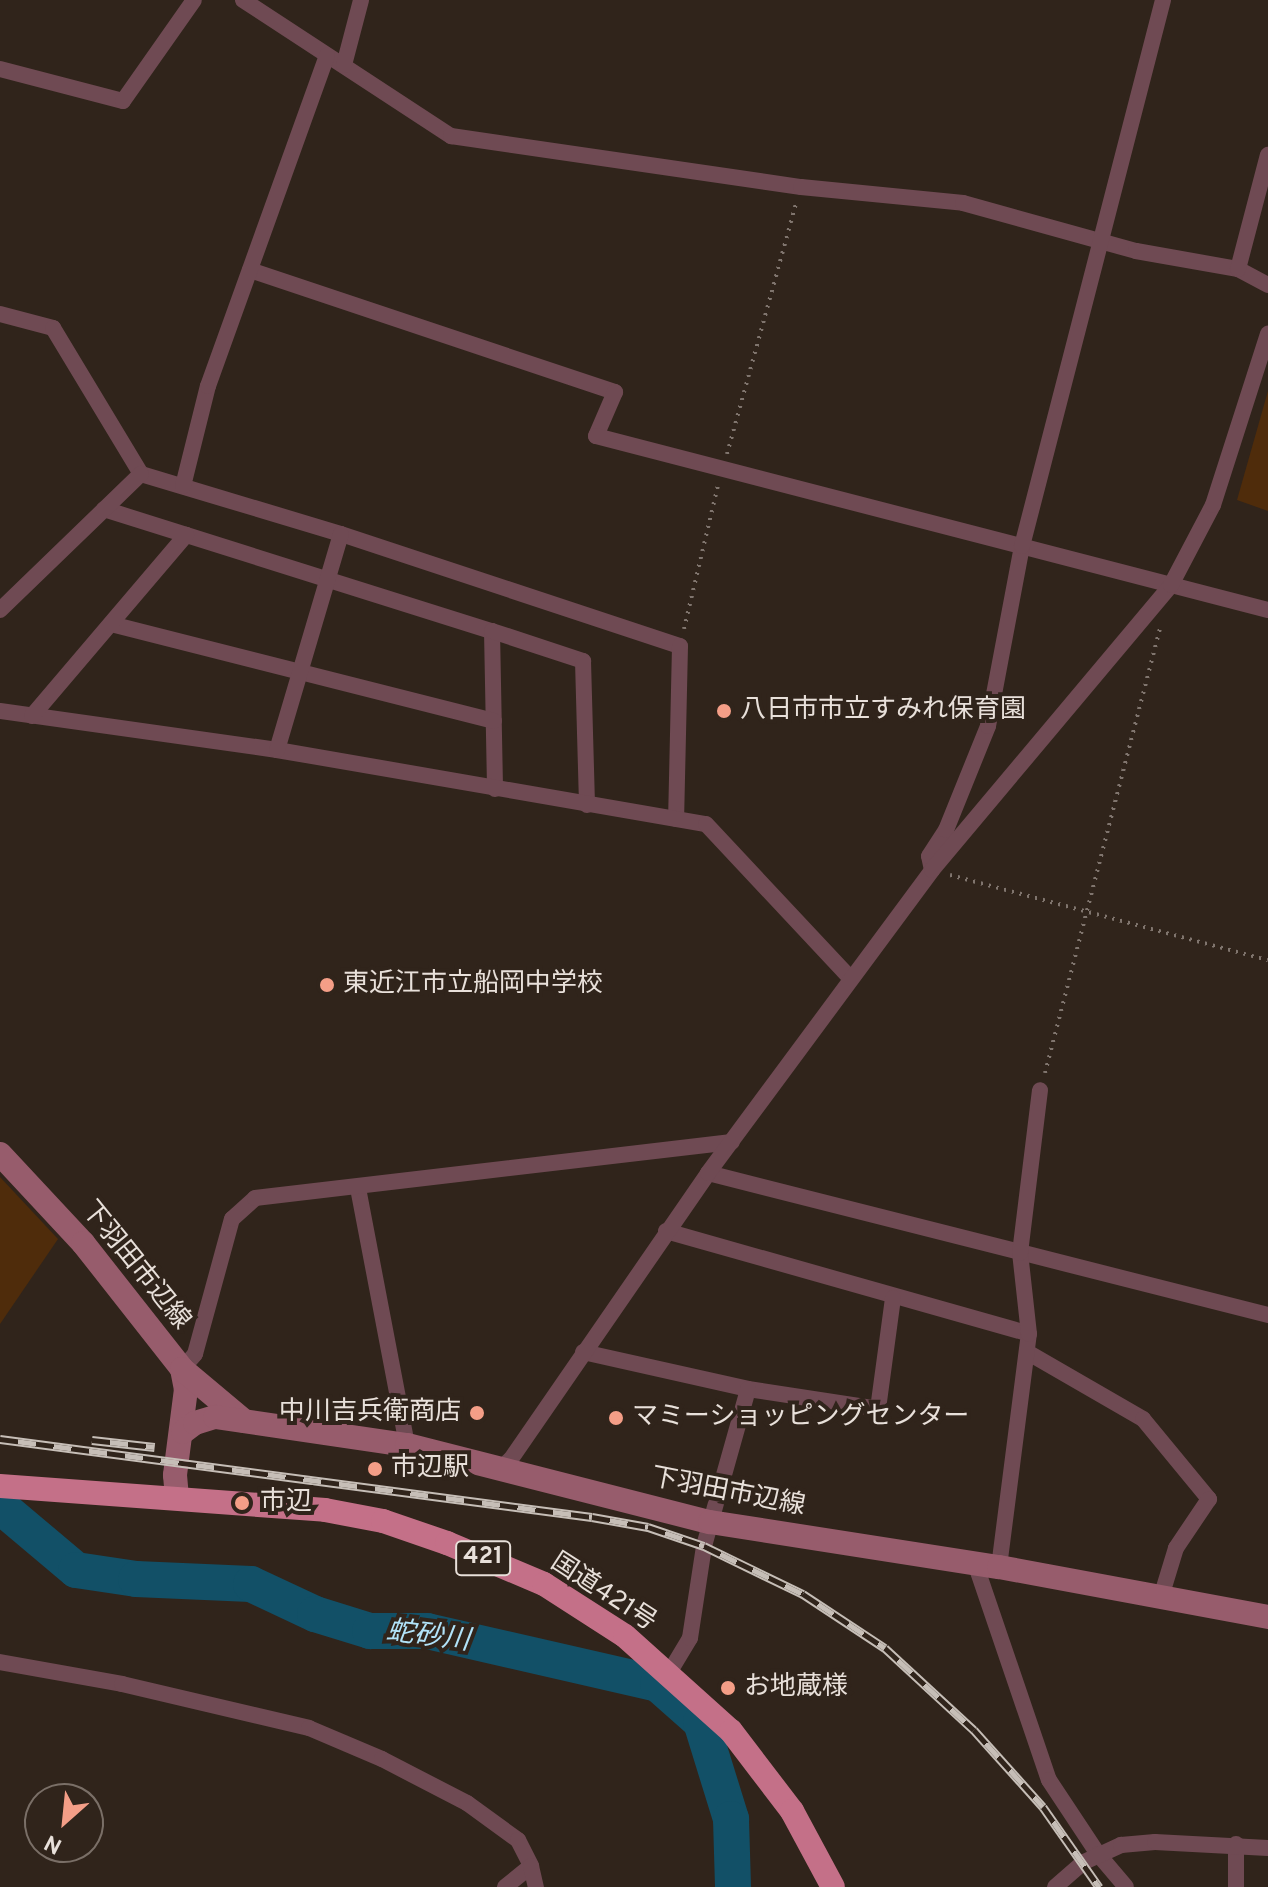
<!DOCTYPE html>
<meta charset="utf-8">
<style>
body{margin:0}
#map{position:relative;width:1268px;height:1887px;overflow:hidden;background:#30241b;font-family:Overpass,"Noto Sans JP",sans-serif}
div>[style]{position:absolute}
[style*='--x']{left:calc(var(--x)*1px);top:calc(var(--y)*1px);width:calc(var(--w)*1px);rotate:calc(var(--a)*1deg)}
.green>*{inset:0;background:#4f2c0b}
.river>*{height:36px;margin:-18px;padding:0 18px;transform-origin:18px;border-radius:18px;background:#125067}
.path>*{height:4px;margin-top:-2px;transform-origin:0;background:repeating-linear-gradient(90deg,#80756e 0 2px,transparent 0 8px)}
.minor>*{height:16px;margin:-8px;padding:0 8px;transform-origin:8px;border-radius:8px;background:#6f4a53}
.secondary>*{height:24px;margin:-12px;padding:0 12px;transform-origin:12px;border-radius:12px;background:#975c6c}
.trunk>*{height:24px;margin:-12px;padding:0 12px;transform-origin:12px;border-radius:12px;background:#c47088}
.rail>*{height:9px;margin-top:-4.5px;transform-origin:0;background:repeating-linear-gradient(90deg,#30241b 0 18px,#c6beb7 0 36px);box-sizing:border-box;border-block:2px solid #c6beb7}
.dots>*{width:22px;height:22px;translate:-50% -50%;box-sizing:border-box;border:4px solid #30241b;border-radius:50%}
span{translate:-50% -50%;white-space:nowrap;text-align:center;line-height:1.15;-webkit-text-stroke:8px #30241b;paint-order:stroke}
.shield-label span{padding:2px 6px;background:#30241b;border:2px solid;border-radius:6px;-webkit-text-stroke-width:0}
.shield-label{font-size:24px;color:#e8e0da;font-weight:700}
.poi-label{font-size:26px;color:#e8e0da}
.left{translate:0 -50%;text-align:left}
.right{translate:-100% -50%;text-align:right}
.street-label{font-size:26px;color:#e8e0da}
.water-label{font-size:28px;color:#b2e3f9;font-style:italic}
.north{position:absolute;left:24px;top:1783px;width:80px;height:80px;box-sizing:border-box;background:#30241b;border:2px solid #7a6f67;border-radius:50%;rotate:207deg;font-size:22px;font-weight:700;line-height:32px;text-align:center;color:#e8e0da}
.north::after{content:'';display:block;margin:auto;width:28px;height:36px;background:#f49e87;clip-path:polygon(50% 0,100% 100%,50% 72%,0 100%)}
</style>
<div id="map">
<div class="green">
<div style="clip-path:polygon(1268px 391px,1268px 511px,1237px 500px)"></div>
<div style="clip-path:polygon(0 1177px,58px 1239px,0 1324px)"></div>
</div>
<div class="river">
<div style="--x:0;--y:1506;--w:99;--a:40.1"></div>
<div style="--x:76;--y:1570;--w:61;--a:8.5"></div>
<div style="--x:136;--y:1579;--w:115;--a:2.5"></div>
<div style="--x:251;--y:1584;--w:71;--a:25.1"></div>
<div style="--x:315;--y:1614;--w:58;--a:17.2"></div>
<div style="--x:370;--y:1631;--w:57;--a:0"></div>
<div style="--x:427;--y:1631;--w:237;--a:12.9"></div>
<div style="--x:658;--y:1684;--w:57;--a:41.5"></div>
<div style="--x:701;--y:1722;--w:102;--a:72.8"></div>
<div style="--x:731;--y:1819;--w:68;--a:88.3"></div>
</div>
<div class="path">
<div style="--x:727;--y:454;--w:259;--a:-74.6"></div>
<div style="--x:684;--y:629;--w:148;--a:-76.7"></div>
<div style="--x:950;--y:875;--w:329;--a:15"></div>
<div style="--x:1045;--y:1073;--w:460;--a:-75.5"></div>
</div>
<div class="minor">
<div style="--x:243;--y:0;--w:249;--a:33.2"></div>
<div style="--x:451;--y:136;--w:354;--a:8.3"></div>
<div style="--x:801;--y:187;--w:163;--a:5.6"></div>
<div style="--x:963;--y:203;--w:180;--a:15.5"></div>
<div style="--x:1136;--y:251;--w:104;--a:10"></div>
<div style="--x:1238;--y:269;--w:34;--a:28"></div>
<div style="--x:344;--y:65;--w:67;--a:-75.3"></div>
<div style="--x:0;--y:69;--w:127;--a:14.6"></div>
<div style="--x:123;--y:101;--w:123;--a:-54.9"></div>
<div style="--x:1238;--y:269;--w:118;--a:-75.3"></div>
<div style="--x:250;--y:270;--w:385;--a:18.5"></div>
<div style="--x:615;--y:392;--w:48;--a:113.4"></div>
<div style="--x:596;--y:436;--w:694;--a:14.52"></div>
<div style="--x:0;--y:314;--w:55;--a:14.8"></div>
<div style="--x:53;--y:328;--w:170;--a:58.9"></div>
<div style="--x:141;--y:474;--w:209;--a:16.7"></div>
<div style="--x:341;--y:534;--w:357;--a:18.3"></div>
<div style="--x:680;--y:646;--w:173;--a:91.3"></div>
<div style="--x:183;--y:486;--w:103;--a:-76"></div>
<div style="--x:208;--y:386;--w:351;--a:-70.2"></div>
<div style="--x:104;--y:509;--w:407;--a:17.5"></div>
<div style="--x:492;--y:631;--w:158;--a:88.9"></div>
<div style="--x:0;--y:610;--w:196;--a:-44"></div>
<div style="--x:111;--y:624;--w:395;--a:14.2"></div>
<div style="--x:492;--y:631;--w:96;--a:18.2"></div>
<div style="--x:583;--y:661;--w:144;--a:88.4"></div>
<div style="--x:0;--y:711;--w:280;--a:8"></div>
<div style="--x:277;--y:750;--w:435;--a:9.8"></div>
<div style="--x:706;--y:824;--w:211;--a:46.9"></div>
<div style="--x:32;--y:716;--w:238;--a:-49.6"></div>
<div style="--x:277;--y:750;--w:225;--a:-73.5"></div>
<div style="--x:932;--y:870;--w:14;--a:-102"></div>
<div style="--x:929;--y:856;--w:31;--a:-57"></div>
<div style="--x:946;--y:830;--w:112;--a:-68"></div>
<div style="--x:988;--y:726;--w:183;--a:-79.3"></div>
<div style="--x:1022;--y:546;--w:564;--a:-75.52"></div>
<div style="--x:708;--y:1173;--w:578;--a:14.23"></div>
<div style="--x:358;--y:1188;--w:262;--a:79.2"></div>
<div style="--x:666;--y:1231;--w:377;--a:15.8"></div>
<div style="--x:583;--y:1352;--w:169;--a:12.6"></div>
<div style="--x:748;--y:1389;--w:132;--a:8.7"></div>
<div style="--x:878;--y:1409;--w:112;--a:-82.3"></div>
<div style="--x:1027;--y:1352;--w:134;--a:30"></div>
<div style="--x:1143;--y:1419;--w:104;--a:50.5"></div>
<div style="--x:1209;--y:1499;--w:59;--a:124"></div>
<div style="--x:1176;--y:1548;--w:51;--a:107"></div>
<div style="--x:182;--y:1369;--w:20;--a:-49"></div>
<div style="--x:195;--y:1354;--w:140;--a:-74.7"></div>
<div style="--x:232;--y:1219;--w:31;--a:-42"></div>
<div style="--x:255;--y:1198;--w:480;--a:-6.7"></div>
<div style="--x:499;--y:1470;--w:16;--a:-43"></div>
<div style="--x:511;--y:1459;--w:347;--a:-55.4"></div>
<div style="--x:708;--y:1173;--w:377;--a:-53.5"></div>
<div style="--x:932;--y:870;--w:372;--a:-50"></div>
<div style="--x:1171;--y:585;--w:90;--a:-62.3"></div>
<div style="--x:1213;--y:505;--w:180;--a:-72.2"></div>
<div style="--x:975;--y:1563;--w:229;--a:71.2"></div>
<div style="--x:1049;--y:1780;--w:89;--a:56.5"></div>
<div style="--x:1098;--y:1854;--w:43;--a:49.7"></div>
<div style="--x:999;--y:1567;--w:235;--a:-82.7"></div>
<div style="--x:1029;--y:1334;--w:81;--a:-96.3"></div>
<div style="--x:1020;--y:1253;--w:164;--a:-83"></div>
<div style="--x:0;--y:1662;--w:124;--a:10.2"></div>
<div style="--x:122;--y:1684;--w:192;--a:13.2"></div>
<div style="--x:309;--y:1728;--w:79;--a:23"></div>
<div style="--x:382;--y:1759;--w:96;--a:27.4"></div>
<div style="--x:467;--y:1803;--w:63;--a:36"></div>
<div style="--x:518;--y:1840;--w:29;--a:63"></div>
<div style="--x:669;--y:1673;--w:41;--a:-59"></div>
<div style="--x:690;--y:1638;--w:93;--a:-81.3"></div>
<div style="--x:704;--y:1546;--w:163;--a:-74.3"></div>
<div style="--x:1236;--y:1844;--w:43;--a:90"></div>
<div style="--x:505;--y:1887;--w:33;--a:-39"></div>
<div style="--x:531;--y:1866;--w:22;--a:77"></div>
<div style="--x:1055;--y:1887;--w:38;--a:-41"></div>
<div style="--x:1084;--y:1862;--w:41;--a:-24.7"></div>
<div style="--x:1121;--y:1845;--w:34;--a:-5"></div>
<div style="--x:1155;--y:1842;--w:113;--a:3"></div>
</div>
<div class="secondary">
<div style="--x:0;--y:1154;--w:122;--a:47"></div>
<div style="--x:83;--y:1243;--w:160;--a:51.8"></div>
<div style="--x:182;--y:1369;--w:20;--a:79"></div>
<div style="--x:186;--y:1389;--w:87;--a:97.3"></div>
<div style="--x:175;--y:1475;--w:21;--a:85"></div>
<div style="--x:182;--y:1369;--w:81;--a:40"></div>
<div style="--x:183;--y:1432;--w:15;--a:-37"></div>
<div style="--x:195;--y:1423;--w:21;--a:-17"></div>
<div style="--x:215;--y:1417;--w:194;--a:8.3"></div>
<div style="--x:407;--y:1445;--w:313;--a:14.3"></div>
<div style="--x:710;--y:1522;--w:292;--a:8.9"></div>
<div style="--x:999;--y:1567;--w:274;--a:10.5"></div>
</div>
<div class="trunk">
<div style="--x:0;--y:1486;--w:326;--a:4.2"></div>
<div style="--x:325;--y:1510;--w:59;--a:10.7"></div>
<div style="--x:383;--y:1521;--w:68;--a:19"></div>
<div style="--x:447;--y:1543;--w:105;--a:22.9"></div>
<div style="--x:544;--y:1584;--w:96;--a:32.7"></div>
<div style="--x:625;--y:1636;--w:142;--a:41.9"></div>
<div style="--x:731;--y:1731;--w:101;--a:52.7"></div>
<div style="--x:792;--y:1811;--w:86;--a:61.7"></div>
</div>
<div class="rail">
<div style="--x:0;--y:1439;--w:597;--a:7.51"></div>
<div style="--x:592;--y:1517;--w:57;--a:10.1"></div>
<div style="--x:648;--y:1527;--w:59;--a:18.7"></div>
<div style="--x:704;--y:1546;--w:110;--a:25.9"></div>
<div style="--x:803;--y:1594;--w:98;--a:33.4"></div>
<div style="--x:885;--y:1648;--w:121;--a:42.7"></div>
<div style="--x:974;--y:1730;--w:103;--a:48.1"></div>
<div style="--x:1043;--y:1807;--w:98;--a:55"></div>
<div style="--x:92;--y:1440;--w:63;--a:6.3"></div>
</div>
<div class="dots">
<div style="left:724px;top:711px;background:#f49e87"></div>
<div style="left:327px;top:985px;background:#f49e87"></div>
<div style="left:477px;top:1413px;background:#f49e87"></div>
<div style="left:616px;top:1418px;background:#f49e87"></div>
<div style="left:375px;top:1469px;background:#f49e87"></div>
<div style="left:242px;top:1503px;background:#f49e87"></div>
<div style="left:728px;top:1688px;background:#f49e87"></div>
</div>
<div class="shield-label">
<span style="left:483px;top:1558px">421</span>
</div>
<div class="poi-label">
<span class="left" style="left:740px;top:711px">八日市市立すみれ保育園</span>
<span class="left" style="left:343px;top:985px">東近江市立船岡中学校</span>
<span class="right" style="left:461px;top:1413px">中川吉兵衛商店</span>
<span class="left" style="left:632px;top:1418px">マミーショッピングセンター</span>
<span class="left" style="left:391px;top:1469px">市辺駅</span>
<span class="left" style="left:260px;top:1503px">市辺</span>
<span class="left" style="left:744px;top:1688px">お地蔵様</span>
</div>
<div class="street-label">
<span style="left:135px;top:1266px;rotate:51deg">下羽田市辺線</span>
<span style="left:728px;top:1493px;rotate:11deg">下羽田市辺線</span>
<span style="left:603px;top:1593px;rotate:33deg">国道421号</span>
</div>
<div class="water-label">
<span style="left:428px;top:1637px;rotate:7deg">蛇砂川</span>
</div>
<div class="north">N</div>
</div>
